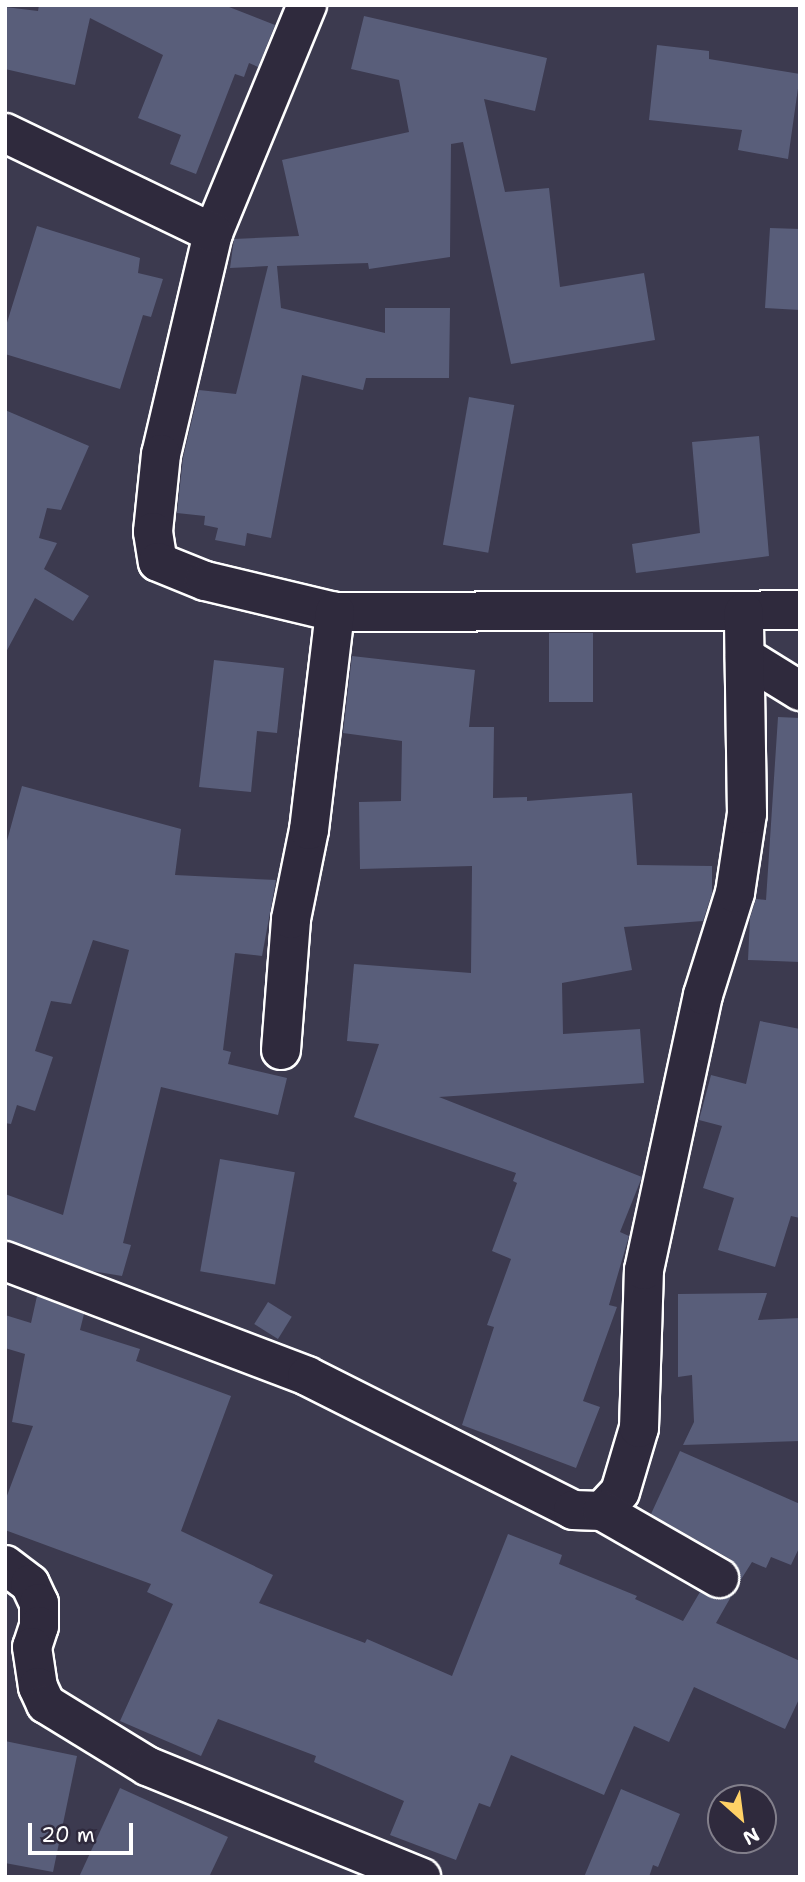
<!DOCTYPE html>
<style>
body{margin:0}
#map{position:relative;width:805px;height:1882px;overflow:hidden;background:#3c3a4f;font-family:"Shantell Sans",sans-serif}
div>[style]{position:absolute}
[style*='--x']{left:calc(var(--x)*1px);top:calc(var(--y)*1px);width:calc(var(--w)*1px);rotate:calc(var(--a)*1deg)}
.building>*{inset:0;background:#595e7a;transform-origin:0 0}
.roads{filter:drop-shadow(2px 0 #fff) drop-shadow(-2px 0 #fff) drop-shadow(0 2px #fff) drop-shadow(0 -2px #fff)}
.minor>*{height:38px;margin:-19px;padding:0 19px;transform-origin:19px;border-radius:19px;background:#2f2a3d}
span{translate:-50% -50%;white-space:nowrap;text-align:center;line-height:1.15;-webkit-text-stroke:5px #2f2a3d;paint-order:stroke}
.frame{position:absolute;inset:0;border:7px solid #fff;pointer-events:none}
.north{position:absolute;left:707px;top:1784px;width:70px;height:70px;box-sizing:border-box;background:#2f2a3d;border:2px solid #827f8b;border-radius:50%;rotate:152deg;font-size:19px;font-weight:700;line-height:28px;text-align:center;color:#fff}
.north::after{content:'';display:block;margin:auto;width:24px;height:32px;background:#ffd166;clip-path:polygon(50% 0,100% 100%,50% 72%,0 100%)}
.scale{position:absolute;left:28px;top:1823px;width:105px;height:32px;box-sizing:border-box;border:4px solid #fff;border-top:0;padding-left:9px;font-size:21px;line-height:24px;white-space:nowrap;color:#fff;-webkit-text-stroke:5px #2f2a3d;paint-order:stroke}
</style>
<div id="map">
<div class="building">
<div style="clip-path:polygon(39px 5px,224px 5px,275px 25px,258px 67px,249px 63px,244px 77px,235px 74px,196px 174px,170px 164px,181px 135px,138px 118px,163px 55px,90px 18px,75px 85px,5px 69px,5px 7px,38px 11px)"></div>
<div style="clip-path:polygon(364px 16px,547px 58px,535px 111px,484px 99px,505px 192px,549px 188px,560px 287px,644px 273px,655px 340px,511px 364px,463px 142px,451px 144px,450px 257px,369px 269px,368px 263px,277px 266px,281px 308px,385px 333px,385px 308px,450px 308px,449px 378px,366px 378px,363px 390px,302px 375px,271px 538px,247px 533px,245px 546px,215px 540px,218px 528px,204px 525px,205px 516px,177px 513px,183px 458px,199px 390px,236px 394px,268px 266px,230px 268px,234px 239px,299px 236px,282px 160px,409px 132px,399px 80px,351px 69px)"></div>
<div style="clip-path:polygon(657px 45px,709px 51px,709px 59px,800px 74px,788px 159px,738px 150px,742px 130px,649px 120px)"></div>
<div style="clip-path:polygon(37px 226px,140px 258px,138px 273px,163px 279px,151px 317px,143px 315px,120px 389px,5px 354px,5px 329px)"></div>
<div style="clip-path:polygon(770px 228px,800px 229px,800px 310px,765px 308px)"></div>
<div style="left:469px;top:397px;width:46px;height:150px;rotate:10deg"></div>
<div style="clip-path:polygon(5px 410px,89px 446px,61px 510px,47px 508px,39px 538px,57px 543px,44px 569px,89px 596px,73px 621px,35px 598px,5px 654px)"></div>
<div style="clip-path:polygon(759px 436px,769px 556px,636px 573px,632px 544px,700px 533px,692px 442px)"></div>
<div style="left:549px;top:633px;width:44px;height:69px"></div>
<div style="clip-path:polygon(352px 656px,475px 670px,469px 727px,494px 727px,493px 798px,527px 797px,527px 801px,632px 793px,637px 865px,712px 866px,712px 893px,703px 921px,624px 927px,632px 970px,562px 983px,563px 1034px,640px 1029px,644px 1083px,439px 1097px,642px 1177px,620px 1232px,629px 1236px,609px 1305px,617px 1307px,583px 1401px,600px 1407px,576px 1468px,462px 1425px,494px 1327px,487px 1325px,511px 1259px,492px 1251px,517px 1183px,513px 1181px,516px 1173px,354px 1117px,379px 1044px,347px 1041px,354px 964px,471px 973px,472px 866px,360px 869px,359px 802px,401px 801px,402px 741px,343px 733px)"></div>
<div style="clip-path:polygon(214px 660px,284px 668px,277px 733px,257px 731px,251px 792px,199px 787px)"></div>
<div style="clip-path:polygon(778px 717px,800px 718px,800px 962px,748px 960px,750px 918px,756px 899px,766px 900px)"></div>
<div style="clip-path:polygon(22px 786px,181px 829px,175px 875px,276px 880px,262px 956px,235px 953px,223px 1050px,231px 1052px,228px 1064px,287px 1078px,278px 1115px,161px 1087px,123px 1243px,131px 1245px,122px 1276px,92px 1271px,5px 1240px,5px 1194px,63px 1215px,129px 950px,93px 940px,71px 1004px,51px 1001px,35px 1051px,53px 1057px,35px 1111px,17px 1105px,11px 1124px,5px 1123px,5px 848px)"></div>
<div style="clip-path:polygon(760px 1021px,800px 1029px,800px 1218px,791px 1216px,775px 1267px,718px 1250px,734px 1198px,703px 1188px,722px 1126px,699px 1120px,711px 1075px,746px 1084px)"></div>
<div style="left:220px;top:1159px;width:76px;height:114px;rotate:10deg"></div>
<div style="clip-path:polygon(767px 1293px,758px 1320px,800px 1318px,800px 1441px,683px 1445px,694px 1422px,692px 1375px,678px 1377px,678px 1294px)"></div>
<div style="clip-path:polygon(37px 1296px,84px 1314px,80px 1330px,140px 1349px,136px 1361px,231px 1396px,181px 1531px,273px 1575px,259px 1603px,365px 1643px,367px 1639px,452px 1676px,508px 1534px,562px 1555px,559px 1564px,637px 1596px,635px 1599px,683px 1621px,700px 1592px,718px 1600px,732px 1595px,716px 1623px,800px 1661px,800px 1697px,785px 1729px,694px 1687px,669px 1742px,634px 1726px,604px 1795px,511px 1755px,490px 1807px,479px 1803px,456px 1860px,390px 1835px,404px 1801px,314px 1762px,316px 1756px,218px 1719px,201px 1756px,120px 1721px,173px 1604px,147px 1592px,151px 1584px,5px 1530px,5px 1501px,33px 1426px,12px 1422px,25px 1354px,5px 1348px,5px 1315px,31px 1323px)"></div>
<div style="left:268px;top:1302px;width:28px;height:26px;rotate:32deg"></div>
<div style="clip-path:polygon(680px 1451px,800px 1504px,800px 1546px,791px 1565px,771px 1557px,766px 1568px,752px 1562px,740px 1581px,738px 1568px,730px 1559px,651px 1514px)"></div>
<div style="clip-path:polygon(5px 1741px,77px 1756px,53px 1872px,5px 1863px)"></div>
<div style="clip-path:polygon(120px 1788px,228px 1837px,209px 1877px,79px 1877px)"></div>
<div style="clip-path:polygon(621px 1789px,680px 1814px,658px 1867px,653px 1865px,649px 1877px,584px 1877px)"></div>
</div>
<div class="roads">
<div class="minor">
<div style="--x:307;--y:5;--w:247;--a:112.4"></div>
<div style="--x:213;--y:233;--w:227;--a:103.2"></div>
<div style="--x:161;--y:454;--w:78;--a:95.9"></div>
<div style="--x:153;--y:532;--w:30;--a:81"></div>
<div style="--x:158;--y:562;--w:51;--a:22"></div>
<div style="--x:205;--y:581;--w:134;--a:13.4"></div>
<div style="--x:335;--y:612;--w:465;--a:-0.2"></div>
<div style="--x:5;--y:133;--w:231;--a:25.7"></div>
<div style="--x:745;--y:657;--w:65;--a:31.7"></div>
<div style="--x:281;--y:1050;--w:131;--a:-85.6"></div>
<div style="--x:291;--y:919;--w:91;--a:-78.6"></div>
<div style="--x:309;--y:830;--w:220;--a:-83.2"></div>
<div style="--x:5;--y:1261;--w:323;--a:20.8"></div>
<div style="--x:307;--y:1376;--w:298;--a:26.7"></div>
<div style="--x:573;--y:1510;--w:29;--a:2"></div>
<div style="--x:602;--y:1511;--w:26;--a:-47"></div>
<div style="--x:620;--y:1492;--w:67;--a:-73.5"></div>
<div style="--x:639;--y:1428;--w:158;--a:-88.2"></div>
<div style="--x:644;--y:1270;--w:281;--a:-77.9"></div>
<div style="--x:703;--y:995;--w:107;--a:-72.6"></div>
<div style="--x:735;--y:893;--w:80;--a:-81.4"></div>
<div style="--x:747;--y:814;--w:202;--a:-90.9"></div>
<div style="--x:602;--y:1511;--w:135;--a:29.8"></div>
<div style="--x:5;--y:1565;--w:31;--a:37"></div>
<div style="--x:30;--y:1584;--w:21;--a:65"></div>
<div style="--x:39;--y:1603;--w:23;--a:90"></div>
<div style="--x:39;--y:1626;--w:22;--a:108"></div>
<div style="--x:32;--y:1647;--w:40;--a:81.5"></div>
<div style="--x:38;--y:1687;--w:19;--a:65"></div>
<div style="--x:46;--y:1704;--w:119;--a:31.5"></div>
<div style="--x:147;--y:1766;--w:296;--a:22.1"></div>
</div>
</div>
<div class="frame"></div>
<div class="north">N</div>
<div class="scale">20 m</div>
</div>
